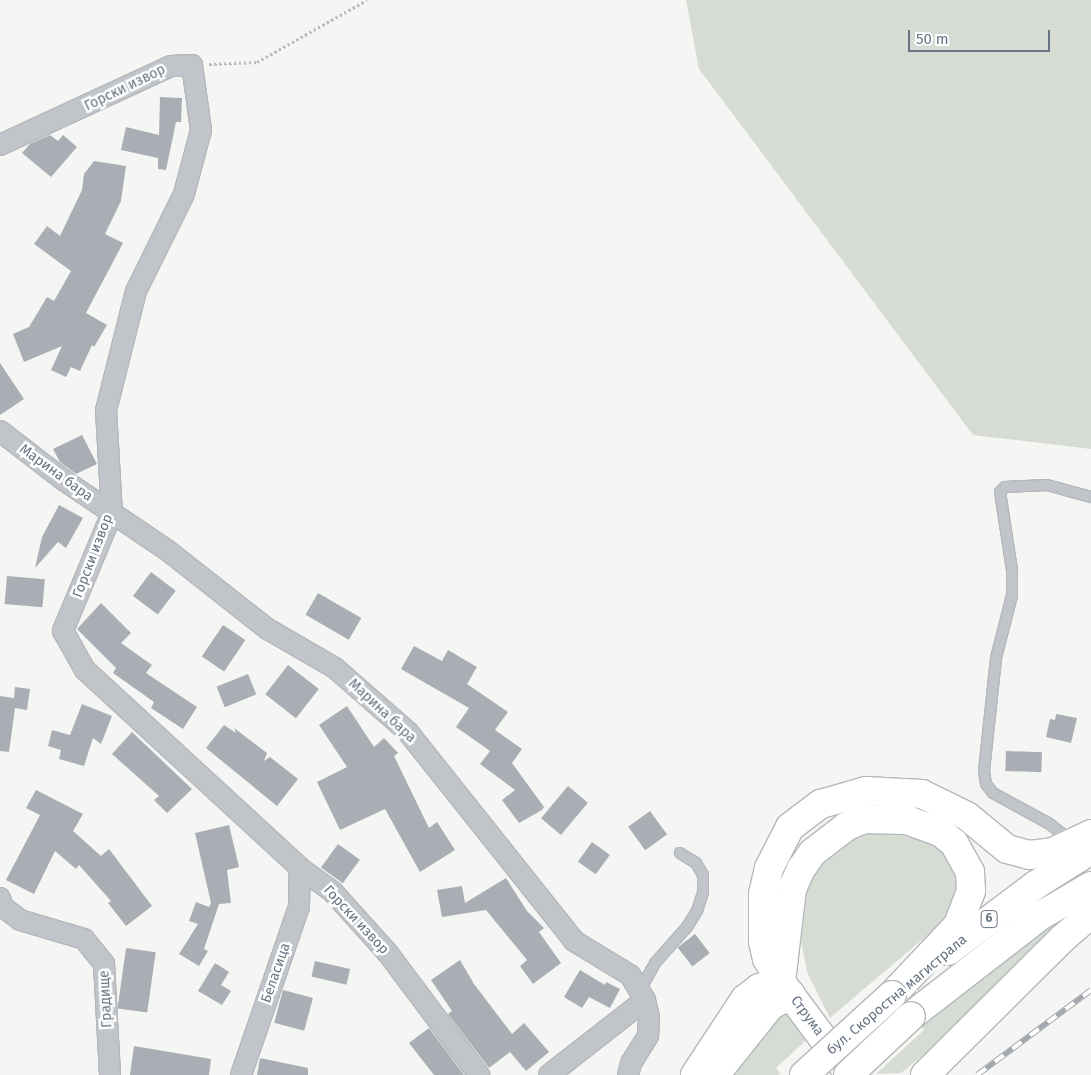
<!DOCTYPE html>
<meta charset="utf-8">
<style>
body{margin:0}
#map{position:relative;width:1091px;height:1075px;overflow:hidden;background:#f5f6f3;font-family:"Fira Sans",sans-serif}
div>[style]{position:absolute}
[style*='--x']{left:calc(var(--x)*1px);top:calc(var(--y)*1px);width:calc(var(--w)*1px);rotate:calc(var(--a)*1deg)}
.green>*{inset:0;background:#d6dcd4}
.building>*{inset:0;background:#a8aeb4;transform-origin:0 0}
.path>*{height:3px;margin-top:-1.5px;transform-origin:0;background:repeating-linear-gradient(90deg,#b9bbbe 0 2.5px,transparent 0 5px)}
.roads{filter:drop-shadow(1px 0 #b4b8bc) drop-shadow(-1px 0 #b4b8bc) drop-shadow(0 1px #b4b8bc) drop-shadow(0 -1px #b4b8bc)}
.lane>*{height:10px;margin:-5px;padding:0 5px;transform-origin:5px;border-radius:5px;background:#c1c4c8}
.street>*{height:20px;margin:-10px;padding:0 10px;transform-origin:10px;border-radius:10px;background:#c1c4c8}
.secondary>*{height:28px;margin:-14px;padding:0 14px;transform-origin:14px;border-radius:14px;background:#fff}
.highway>*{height:28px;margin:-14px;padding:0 14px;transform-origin:14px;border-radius:14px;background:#fff}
.rail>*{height:5.5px;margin-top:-2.75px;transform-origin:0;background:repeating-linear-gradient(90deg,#fff 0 11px,#a2a7ad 0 22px);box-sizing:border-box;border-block:1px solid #a2a7ad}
.bridges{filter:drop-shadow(1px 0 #b4b7ba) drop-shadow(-1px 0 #b4b7ba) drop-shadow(0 1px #b4b7ba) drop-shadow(0 -1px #b4b7ba)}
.highway-bridge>*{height:28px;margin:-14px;padding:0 14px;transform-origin:14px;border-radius:14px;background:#fff}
span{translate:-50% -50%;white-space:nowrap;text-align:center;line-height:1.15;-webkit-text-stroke:5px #fff;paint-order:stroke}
.shield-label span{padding:1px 4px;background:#fff;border:1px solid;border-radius:4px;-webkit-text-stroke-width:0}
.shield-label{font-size:12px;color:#667382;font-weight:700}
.street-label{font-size:14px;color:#667382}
.scale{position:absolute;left:908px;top:30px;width:142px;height:22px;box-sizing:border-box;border:2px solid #667382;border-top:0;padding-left:6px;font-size:15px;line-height:18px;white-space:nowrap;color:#667382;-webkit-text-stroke:4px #fff;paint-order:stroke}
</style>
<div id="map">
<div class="green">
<div style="clip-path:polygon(686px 0,1091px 0,1091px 449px,973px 435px,699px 69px)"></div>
<div style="clip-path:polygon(869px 827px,906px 830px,947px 851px,962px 873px,951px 915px,830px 1018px,807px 972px,799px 930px,804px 885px,825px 852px)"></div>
<div style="clip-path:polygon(1043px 926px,1053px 926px,1057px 930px,944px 1038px,901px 1073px,876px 1074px,924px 1030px,921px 1026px)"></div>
<div style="clip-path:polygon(794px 1009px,813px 1034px,776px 1068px,780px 1073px,778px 1075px,725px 1075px,774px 1011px)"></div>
</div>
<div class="building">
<div style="clip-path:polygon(160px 97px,182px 98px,181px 122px,176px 122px,166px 170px,158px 169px,158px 158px,121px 150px,126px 127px,159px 135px)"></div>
<div style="clip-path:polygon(50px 135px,58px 141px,63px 135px,77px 147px,51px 177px,22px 153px,30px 144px)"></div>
<div style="clip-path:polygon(94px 161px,126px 166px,121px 201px,105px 234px,123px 243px,86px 313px,107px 325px,94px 347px,92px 345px,80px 371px,71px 367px,66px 377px,51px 370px,62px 346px,24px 362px,13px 334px,29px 327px,47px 297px,54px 301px,71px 271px,34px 244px,47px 226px,60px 236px,82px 190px,84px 174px)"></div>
<div style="clip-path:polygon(0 363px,24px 399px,0 415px)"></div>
<div style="clip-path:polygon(82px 435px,97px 464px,76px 474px,60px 462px,53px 449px)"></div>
<div style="clip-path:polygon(59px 505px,83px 518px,66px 548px,58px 542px,35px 568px,42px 537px)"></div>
<div style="left:151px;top:572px;width:31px;height:30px;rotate:37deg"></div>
<div style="left:7px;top:576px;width:38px;height:28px;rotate:5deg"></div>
<div style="left:318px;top:593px;width:50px;height:25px;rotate:30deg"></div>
<div style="clip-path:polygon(101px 603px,131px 633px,121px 643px,152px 665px,146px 673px,197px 707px,183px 729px,151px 708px,154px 702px,113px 673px,116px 668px,77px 629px)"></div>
<div style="left:223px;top:625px;width:27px;height:38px;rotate:34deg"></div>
<div style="clip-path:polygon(414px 646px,442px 661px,448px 650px,477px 667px,467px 684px,508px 712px,495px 730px,522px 749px,512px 763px,544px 807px,542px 810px,519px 823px,502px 800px,515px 790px,480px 764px,490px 751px,456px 727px,469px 708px,401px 669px)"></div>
<div style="left:288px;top:665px;width:39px;height:37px;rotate:38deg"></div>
<div style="left:248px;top:674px;width:22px;height:34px;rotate:68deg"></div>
<div style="clip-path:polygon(15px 687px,30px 689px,27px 710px,15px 708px,9px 752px,0 751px,0 696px,14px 698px)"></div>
<div style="clip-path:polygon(82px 704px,112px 716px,101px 744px,93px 738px,84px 766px,59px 759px,61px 750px,48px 746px,52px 730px,70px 735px)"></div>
<div style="clip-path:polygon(347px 706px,374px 747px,384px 738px,398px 753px,394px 756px,429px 828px,437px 822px,455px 850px,420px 872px,385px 809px,340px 830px,317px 782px,347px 767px,319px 725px)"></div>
<div style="clip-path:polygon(1056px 714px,1077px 718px,1071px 743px,1046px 737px,1050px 719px,1055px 720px)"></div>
<div style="clip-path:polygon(224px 725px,236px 733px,234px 728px,267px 753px,264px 761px,270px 757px,298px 779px,277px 806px,206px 748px)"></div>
<div style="clip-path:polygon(132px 732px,192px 789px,167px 813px,154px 800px,159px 796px,112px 754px)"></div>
<div style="left:1006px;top:751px;width:36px;height:20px;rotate:2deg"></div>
<div style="left:568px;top:786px;width:26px;height:42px;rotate:40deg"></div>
<div style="clip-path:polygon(36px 790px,83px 814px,73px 831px,101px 856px,109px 849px,152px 906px,126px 926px,108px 903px,111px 901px,79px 865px,76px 869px,55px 851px,34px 894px,6px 880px,40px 815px,26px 808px)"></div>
<div style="left:650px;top:811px;width:29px;height:27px;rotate:54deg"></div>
<div style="clip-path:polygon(229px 825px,239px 867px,227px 870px,231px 903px,219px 904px,204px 949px,208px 951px,199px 966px,179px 954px,198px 924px,189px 921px,196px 902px,209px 907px,211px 903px,195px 833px)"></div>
<div style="left:592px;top:842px;width:22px;height:24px;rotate:36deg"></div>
<div style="left:338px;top:844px;width:27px;height:29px;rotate:36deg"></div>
<div style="clip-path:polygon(506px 878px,527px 911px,544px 928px,539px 932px,561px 963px,533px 984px,520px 966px,527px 960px,486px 910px,442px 917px,437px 890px,462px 886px,465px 903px)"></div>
<div style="left:695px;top:934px;width:24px;height:22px;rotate:52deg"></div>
<div style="left:126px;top:948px;width:30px;height:61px;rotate:8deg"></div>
<div style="clip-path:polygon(460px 960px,474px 984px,512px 1034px,524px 1023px,549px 1052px,526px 1071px,510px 1052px,489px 1068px,448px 1014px,452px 1011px,431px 980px)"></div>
<div style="left:315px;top:961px;width:36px;height:16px;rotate:13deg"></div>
<div style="clip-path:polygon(215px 963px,229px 972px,221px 985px,231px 991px,222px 1005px,198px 991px)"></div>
<div style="clip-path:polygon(580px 970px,605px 985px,606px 982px,620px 989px,610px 1008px,589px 997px,582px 1008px,564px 997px)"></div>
<div style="left:283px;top:990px;width:31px;height:34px;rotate:15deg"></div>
<div style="clip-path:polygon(429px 1028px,464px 1075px,434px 1075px,409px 1043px)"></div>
<div style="clip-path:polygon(134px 1046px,211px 1059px,209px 1075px,130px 1075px)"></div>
<div style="clip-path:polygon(260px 1058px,308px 1068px,308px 1075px,257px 1075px)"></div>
</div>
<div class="path">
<div style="--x:209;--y:64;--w:48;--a:-2.4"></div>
<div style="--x:257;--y:62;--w:126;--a:-29.4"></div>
</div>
<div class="roads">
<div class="lane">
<div style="--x:1070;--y:840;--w:28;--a:-142"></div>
<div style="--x:1048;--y:823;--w:63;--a:-151.4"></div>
<div style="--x:993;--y:793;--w:11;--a:-128"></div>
<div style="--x:986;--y:784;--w:13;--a:-99"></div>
<div style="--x:984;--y:771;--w:114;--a:-83.9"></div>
<div style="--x:996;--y:658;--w:65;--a:-75.7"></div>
<div style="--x:1012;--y:595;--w:25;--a:-90"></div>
<div style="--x:1012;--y:570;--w:79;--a:-98.7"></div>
<div style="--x:1000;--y:492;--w:7;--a:-45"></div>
<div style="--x:1005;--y:487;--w:42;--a:-2.7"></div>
<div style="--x:1047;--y:485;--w:46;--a:15.3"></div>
<div style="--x:644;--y:992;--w:9;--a:-90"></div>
<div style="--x:644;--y:983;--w:23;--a:-61"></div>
<div style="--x:655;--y:963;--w:48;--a:-48.4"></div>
<div style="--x:687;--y:927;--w:19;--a:-58"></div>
<div style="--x:697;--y:911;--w:20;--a:-72"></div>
<div style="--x:703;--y:892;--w:17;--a:-90"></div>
<div style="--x:703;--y:875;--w:14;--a:-120"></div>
<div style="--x:696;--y:863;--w:19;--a:-148"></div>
</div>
<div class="street">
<div style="--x:0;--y:145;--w:188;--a:-24.8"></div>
<div style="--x:171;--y:66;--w:21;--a:-3"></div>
<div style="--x:192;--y:65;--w:66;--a:82.1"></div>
<div style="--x:201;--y:130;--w:66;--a:104.9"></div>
<div style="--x:184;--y:194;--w:108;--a:116.3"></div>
<div style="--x:136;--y:291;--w:123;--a:104.1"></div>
<div style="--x:106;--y:410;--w:103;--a:86.7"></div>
<div style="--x:112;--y:513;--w:128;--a:112.6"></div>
<div style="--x:63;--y:631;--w:45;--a:60.6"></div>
<div style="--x:85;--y:670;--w:292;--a:42.6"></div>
<div style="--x:300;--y:868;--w:39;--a:36"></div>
<div style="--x:332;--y:891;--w:82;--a:48"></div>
<div style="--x:387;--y:952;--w:154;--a:53.2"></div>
<div style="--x:0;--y:431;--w:82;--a:37.6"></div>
<div style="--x:65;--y:481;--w:123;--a:34.1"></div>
<div style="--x:167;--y:550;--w:126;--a:38.2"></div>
<div style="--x:266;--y:628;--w:80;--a:30.1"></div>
<div style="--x:335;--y:668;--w:97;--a:41.2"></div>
<div style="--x:408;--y:732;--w:267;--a:51.5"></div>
<div style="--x:574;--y:941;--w:66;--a:31.3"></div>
<div style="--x:630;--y:975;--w:29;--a:59"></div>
<div style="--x:645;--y:1000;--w:18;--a:77"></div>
<div style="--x:649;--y:1018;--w:18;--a:93"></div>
<div style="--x:648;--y:1036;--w:32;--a:122"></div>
<div style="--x:631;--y:1063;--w:12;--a:104"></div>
<div style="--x:0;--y:898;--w:9;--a:72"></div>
<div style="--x:3;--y:907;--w:21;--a:37"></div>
<div style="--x:20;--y:920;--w:67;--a:16.5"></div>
<div style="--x:84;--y:939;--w:32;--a:51"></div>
<div style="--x:104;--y:964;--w:111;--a:86.9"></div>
<div style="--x:241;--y:1075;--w:178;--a:-71"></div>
<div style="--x:299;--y:907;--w:39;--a:-89"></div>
<div style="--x:549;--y:1075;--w:122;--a:-38"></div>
</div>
<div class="secondary">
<div style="--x:695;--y:1075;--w:91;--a:-56.7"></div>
<div style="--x:745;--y:999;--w:18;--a:-38"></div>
<div style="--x:759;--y:988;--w:23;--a:-15"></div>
<div style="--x:781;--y:982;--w:107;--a:53.3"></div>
<div style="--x:715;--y:1075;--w:88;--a:-51.4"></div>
<div style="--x:770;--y:1006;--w:24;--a:-28"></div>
</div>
<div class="highway">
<div style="--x:948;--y:951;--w:111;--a:-37"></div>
<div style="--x:1037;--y:884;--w:64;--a:-32.2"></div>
<div style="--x:781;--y:982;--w:27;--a:-121"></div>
<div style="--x:767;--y:959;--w:18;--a:-103"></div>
<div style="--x:763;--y:941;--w:47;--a:-90"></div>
<div style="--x:763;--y:894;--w:27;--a:-77"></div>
<div style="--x:769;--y:868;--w:46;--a:-62.9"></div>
<div style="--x:790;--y:827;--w:39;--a:-37"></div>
<div style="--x:821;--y:804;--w:47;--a:-16.1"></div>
<div style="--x:866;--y:791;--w:56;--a:3.1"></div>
<div style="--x:922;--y:794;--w:50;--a:26.1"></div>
<div style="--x:967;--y:816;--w:52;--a:39.5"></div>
<div style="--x:1007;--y:849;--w:23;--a:15"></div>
<div style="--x:1029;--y:855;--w:24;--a:-7"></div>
<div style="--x:1053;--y:852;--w:42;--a:-25.3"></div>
<div style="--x:781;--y:982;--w:94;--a:-83.3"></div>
<div style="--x:792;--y:889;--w:22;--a:-66"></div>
<div style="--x:801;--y:869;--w:19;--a:-55"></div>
<div style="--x:812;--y:853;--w:44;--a:-37.6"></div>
<div style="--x:847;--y:826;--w:18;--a:-22"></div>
<div style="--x:864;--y:819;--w:43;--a:1.3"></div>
<div style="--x:907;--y:820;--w:35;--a:20"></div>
<div style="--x:940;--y:832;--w:18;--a:38"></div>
<div style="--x:954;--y:843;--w:33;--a:61"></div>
<div style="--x:970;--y:872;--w:19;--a:87"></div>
<div style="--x:971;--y:891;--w:36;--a:111"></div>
<div style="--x:958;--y:925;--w:96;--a:133.3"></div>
<div style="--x:911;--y:1016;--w:163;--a:-37.8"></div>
<div style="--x:1040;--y:916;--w:59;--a:-30.5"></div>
<div style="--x:925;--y:1075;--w:193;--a:-44.8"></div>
<div style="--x:1062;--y:939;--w:38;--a:-41"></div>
</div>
</div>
<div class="rail">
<div style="--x:977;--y:1075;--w:142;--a:-36.7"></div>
</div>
<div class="bridges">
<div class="highway-bridge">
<div style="--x:804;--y:1075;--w:119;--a:-42.3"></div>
<div style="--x:848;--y:1075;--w:86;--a:-43.1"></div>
</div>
</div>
<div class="shield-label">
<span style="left:989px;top:919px">6</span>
</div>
<div class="street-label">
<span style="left:125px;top:88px;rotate:-26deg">Горски извор</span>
<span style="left:56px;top:473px;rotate:36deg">Марина бара</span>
<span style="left:93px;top:556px;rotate:-69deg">Горски извор</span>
<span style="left:382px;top:711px;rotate:43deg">Марина бара</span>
<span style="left:356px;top:920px;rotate:47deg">Горски извор</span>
<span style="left:276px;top:973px;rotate:-71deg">Беласица</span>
<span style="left:897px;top:995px;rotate:-40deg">бул. Скоростна магистрала</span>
<span style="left:106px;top:999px;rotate:-93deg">Градище</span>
<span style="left:807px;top:1016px;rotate:54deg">Струма</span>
</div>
<div class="scale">50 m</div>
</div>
